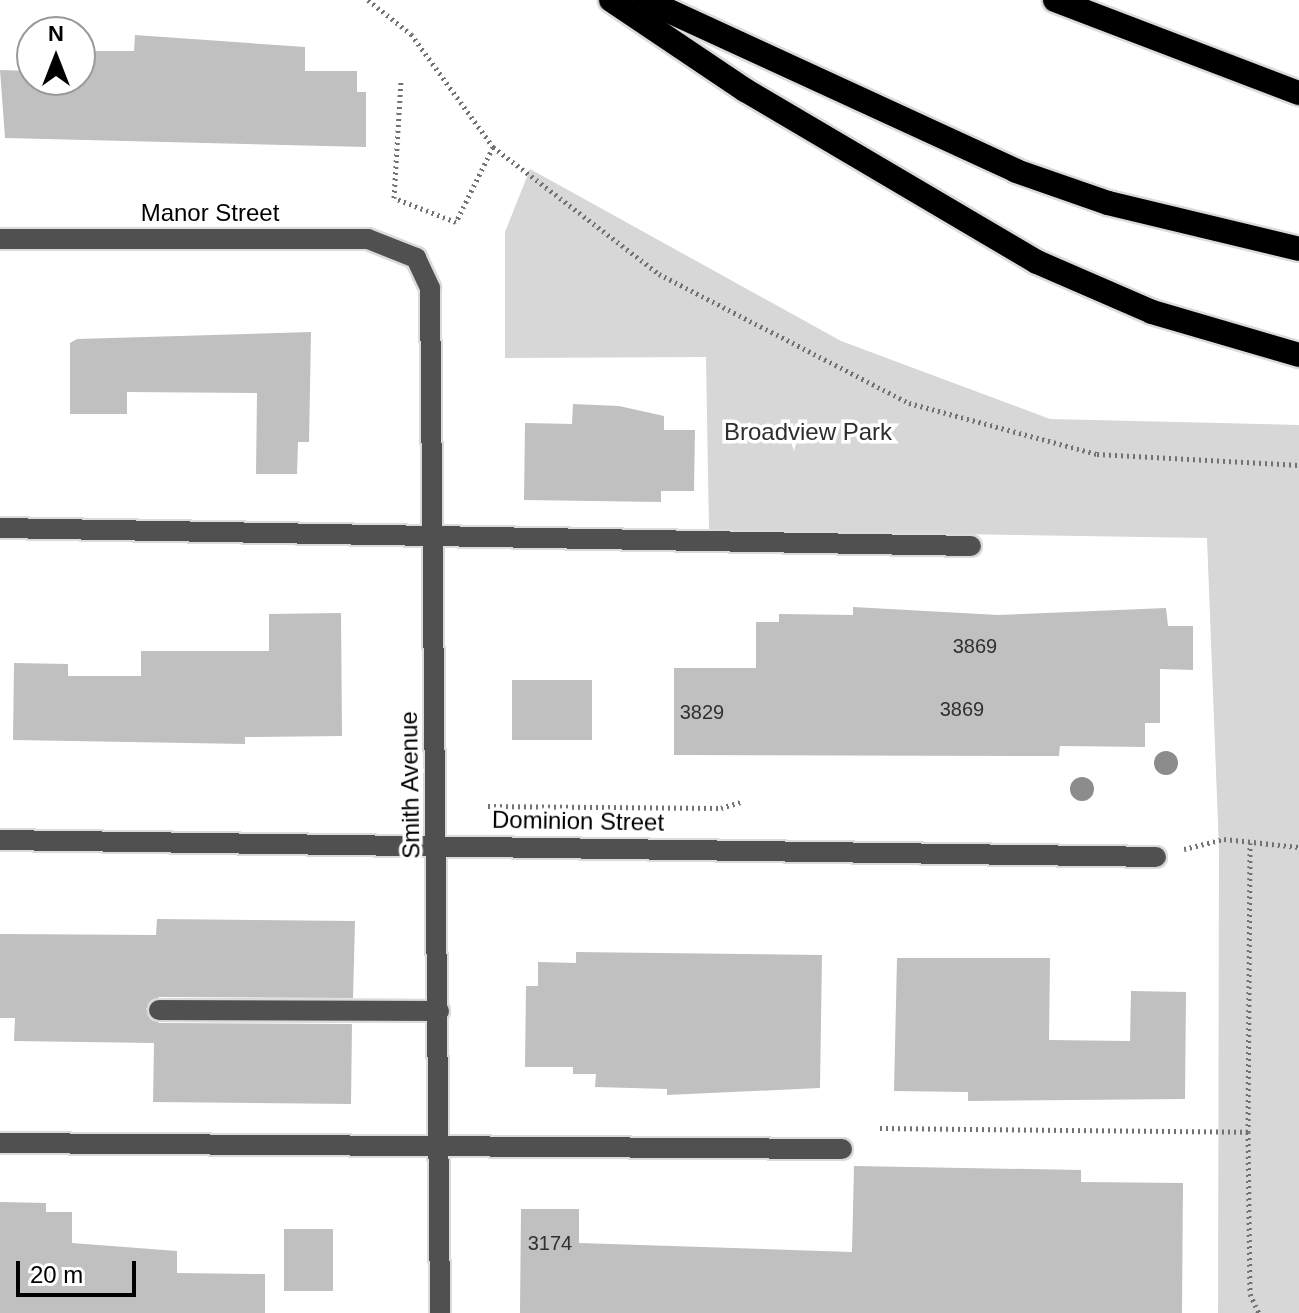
<!DOCTYPE html>
<style>
body{margin:0}
#map{position:relative;width:1299px;height:1313px;overflow:hidden;background:#fff;font-family:Helvetica,sans-serif}
div>[style]{position:absolute}
[style*='--x']{left:calc(var(--x)*1px);top:calc(var(--y)*1px);width:calc(var(--w)*1px);rotate:calc(var(--a)*1deg)}
.green>*{inset:0;background:#d7d7d7}
.building>*{inset:0;background:#c0c0c0;transform-origin:0 0}
.path>*{height:5px;margin-top:-2.5px;transform-origin:0;background:repeating-linear-gradient(90deg,#727272 0 2px,transparent 0 6px)}
.roads{filter:drop-shadow(2px 0 #dbdbdb) drop-shadow(-2px 0 #dbdbdb) drop-shadow(0 2px #dbdbdb) drop-shadow(0 -2px #dbdbdb)}
.minor>*{height:20px;margin:-10px;padding:0 10px;transform-origin:10px;border-radius:10px;background:#505050}
.highway>*{height:24px;margin:-12px;padding:0 12px;transform-origin:12px;border-radius:12px;background:#000}
.trees>*{width:24px;height:24px;margin:-12px;border-radius:50%;background:#8c8c8c}
span{translate:-50% -50%;white-space:nowrap;text-align:center;line-height:1.15;-webkit-text-stroke:7px #fff;paint-order:stroke}
.number-label{font-size:20px;color:#303030}
.number-label span{-webkit-text-stroke-width:0}
.street-label{font-size:24px;color:#000}
.park-label{font-size:24px;color:#2e2e2e}
.north{position:absolute;left:16px;top:16px;width:80px;height:80px;box-sizing:border-box;background:#fff;border:2px solid #999;border-radius:50%;rotate:0deg;font-size:22px;font-weight:700;line-height:32px;text-align:center;color:#000}
.north::after{content:'';display:block;margin:auto;width:28px;height:36px;background:#000;clip-path:polygon(50% 0,100% 100%,50% 72%,0 100%)}
.scale{position:absolute;left:16px;top:1261px;width:120px;height:36px;box-sizing:border-box;border:4px solid #000;border-top:0;padding-left:10px;font-size:24px;line-height:28px;white-space:nowrap;color:#000;-webkit-text-stroke:6px #fff;paint-order:stroke}
</style>
<div id="map">
<div class="green">
<div style="clip-path:polygon(530px 169px,841px 341px,1050px 419px,1299px 425px,1299px 1313px,1218px 1313px,1219px 850px,1207px 538px,709px 530px,706px 357px,505px 358px,505px 232px)"></div>
</div>
<div class="building">
<div style="clip-path:polygon(135px 35px,305px 47px,305px 71px,357px 71px,357px 92px,366px 92px,366px 147px,5px 138px,0 70px,32px 71px,32px 80px,80px 80px,80px 51px,134px 51px)"></div>
<div style="clip-path:polygon(311px 332px,309px 442px,298px 442px,297px 474px,256px 474px,257px 393px,127px 392px,127px 414px,70px 414px,70px 343px,77px 339px)"></div>
<div style="clip-path:polygon(573px 404px,619px 406px,664px 416px,664px 430px,695px 430px,694px 491px,661px 491px,661px 502px,524px 500px,525px 423px,572px 424px)"></div>
<div style="clip-path:polygon(853px 607px,998px 615px,1166px 608px,1168px 626px,1193px 626px,1193px 670px,1160px 669px,1160px 723px,1145px 723px,1145px 747px,1060px 746px,1059px 756px,674px 755px,674px 668px,756px 668px,756px 622px,779px 622px,779px 614px,853px 615px)"></div>
<div style="clip-path:polygon(341px 613px,342px 736px,245px 737px,245px 744px,13px 740px,14px 663px,68px 664px,68px 676px,141px 676px,141px 651px,269px 651px,269px 614px)"></div>
<div style="left:512px;top:680px;width:80px;height:60px"></div>
<div style="clip-path:polygon(157px 919px,355px 921px,353px 998px,159px 997px,146px 1009px,159px 1023px,352px 1024px,351px 1104px,153px 1102px,154px 1043px,14px 1041px,15px 1018px,0 1018px,0 934px,156px 935px)"></div>
<div style="clip-path:polygon(576px 952px,822px 955px,820px 1088px,667px 1095px,667px 1089px,595px 1087px,596px 1074px,573px 1074px,573px 1067px,525px 1067px,526px 986px,538px 986px,538px 962px,576px 963px)"></div>
<div style="clip-path:polygon(897px 958px,1050px 958px,1049px 1040px,1130px 1041px,1131px 991px,1186px 992px,1185px 1099px,968px 1101px,968px 1092px,894px 1091px)"></div>
<div style="clip-path:polygon(854px 1166px,1081px 1170px,1081px 1182px,1183px 1183px,1182px 1313px,520px 1313px,521px 1209px,579px 1209px,579px 1243px,852px 1252px)"></div>
<div style="clip-path:polygon(0 1202px,46px 1203px,46px 1212px,72px 1212px,72px 1243px,177px 1251px,177px 1273px,265px 1274px,265px 1313px,0 1313px)"></div>
<div style="left:284px;top:1229px;width:49px;height:62px"></div>
</div>
<div class="path">
<div style="--x:368;--y:0;--w:55;--a:38.3"></div>
<div style="--x:411;--y:34;--w:140;--a:54"></div>
<div style="--x:493;--y:147;--w:84;--a:116.3"></div>
<div style="--x:456;--y:222;--w:66;--a:-158.8"></div>
<div style="--x:394;--y:198;--w:117;--a:-86.6"></div>
<div style="--x:493;--y:147;--w:209;--a:37.4"></div>
<div style="--x:659;--y:274;--w:281;--a:27.3"></div>
<div style="--x:909;--y:403;--w:195;--a:15.2"></div>
<div style="--x:1097;--y:454;--w:202;--a:3.1"></div>
<div style="--x:488;--y:806;--w:233;--a:0.5"></div>
<div style="--x:721;--y:808;--w:21;--a:-17"></div>
<div style="--x:1184;--y:849;--w:41;--a:-14"></div>
<div style="--x:1224;--y:839;--w:75;--a:6.1"></div>
<div style="--x:880;--y:1128;--w:368;--a:0.6"></div>
<div style="--x:1248;--y:1132;--w:289;--a:-89.6"></div>
<div style="--x:1248;--y:1132;--w:162;--a:89.3"></div>
<div style="--x:1250;--y:1294;--w:21;--a:65"></div>
</div>
<div class="roads">
<div class="minor">
<div style="--x:0;--y:239;--w:368;--a:0"></div>
<div style="--x:368;--y:239;--w:52;--a:21.6"></div>
<div style="--x:416;--y:258;--w:33;--a:65"></div>
<div style="--x:430;--y:288;--w:1025;--a:89.44"></div>
<div style="--x:0;--y:528;--w:971;--a:1.06"></div>
<div style="--x:0;--y:840;--w:1156;--a:0.84"></div>
<div style="--x:159;--y:1010;--w:280;--a:0.2"></div>
<div style="--x:0;--y:1143;--w:842;--a:0.41"></div>
</div>
<div class="highway">
<div style="--x:611;--y:0;--w:161;--a:33.9"></div>
<div style="--x:745;--y:90;--w:339;--a:30.5"></div>
<div style="--x:1037;--y:262;--w:125;--a:23.5"></div>
<div style="--x:1152;--y:312;--w:153;--a:16.3"></div>
<div style="--x:645;--y:0;--w:409;--a:24.7"></div>
<div style="--x:1016;--y:171;--w:97;--a:19.2"></div>
<div style="--x:1108;--y:203;--w:196;--a:13.5"></div>
<div style="--x:1055;--y:0;--w:261;--a:20.9"></div>
</div>
</div>
<div class="trees">
<div style="left:1166px;top:763px"></div>
<div style="left:1082px;top:789px"></div>
</div>
<div class="number-label">
<span style="left:975px;top:646px">3869</span>
<span style="left:962px;top:709px">3869</span>
<span style="left:702px;top:712px">3829</span>
<span style="left:550px;top:1243px">3174</span>
</div>
<div class="street-label">
<span style="left:210px;top:213px">Manor Street</span>
<span style="left:410px;top:785px;rotate:-91deg">Smith Avenue</span>
<span style="left:578px;top:821px;rotate:1deg">Dominion Street</span>
</div>
<div class="park-label">
<span style="left:808px;top:432px">Broadview Park</span>
</div>
<div class="north">N</div>
<div class="scale">20 m</div>
</div>
